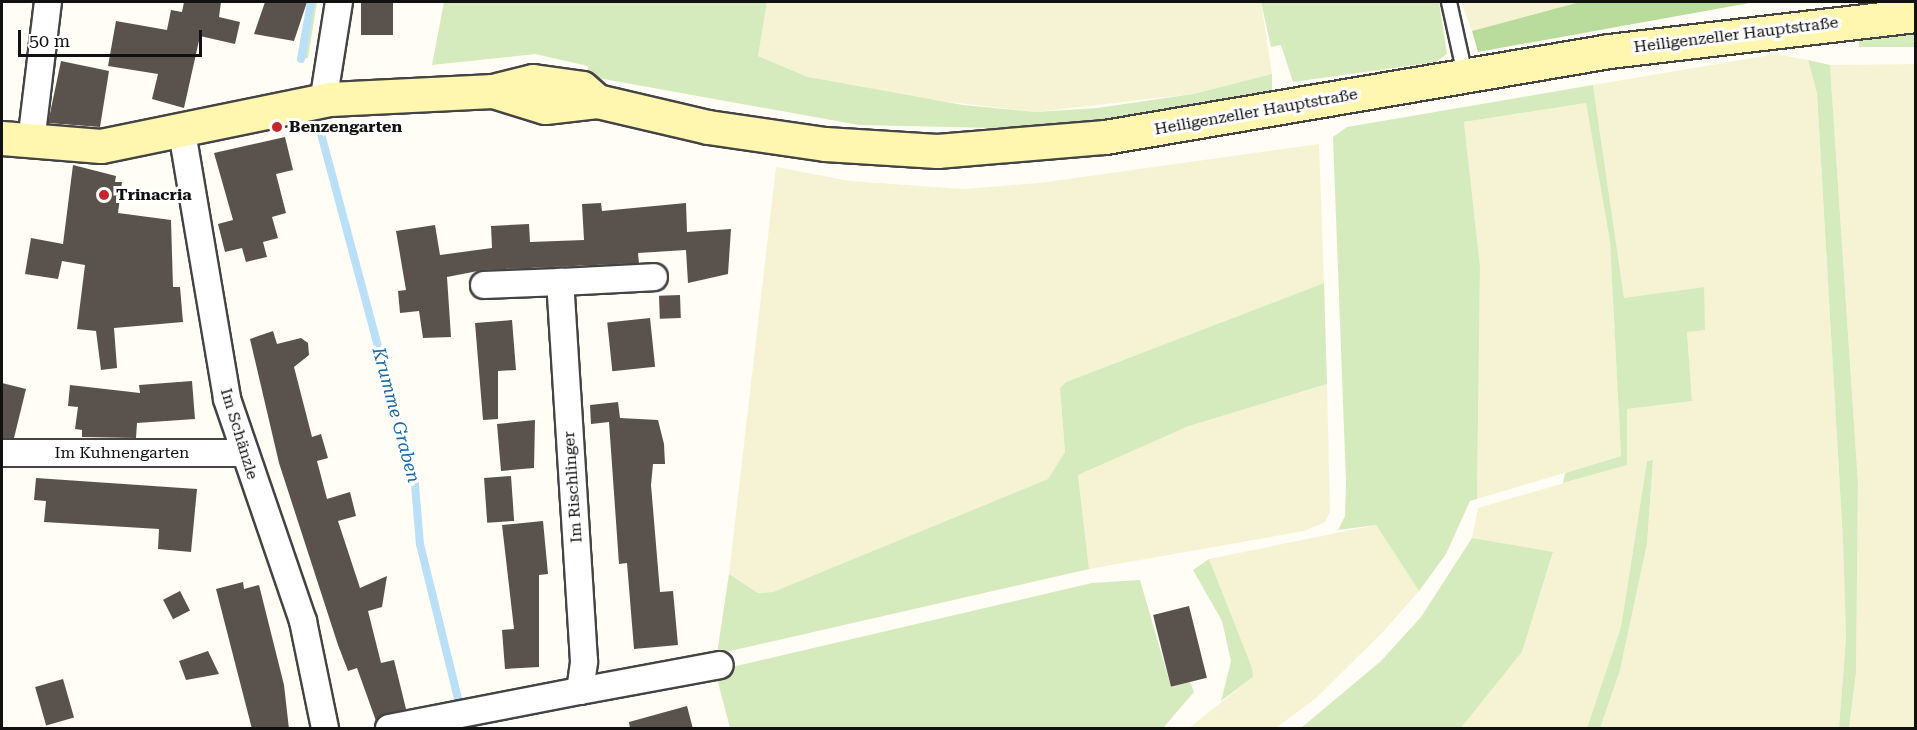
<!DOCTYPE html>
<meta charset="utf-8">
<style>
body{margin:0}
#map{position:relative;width:1917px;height:730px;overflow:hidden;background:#fffdf5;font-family:"Roboto Serif",serif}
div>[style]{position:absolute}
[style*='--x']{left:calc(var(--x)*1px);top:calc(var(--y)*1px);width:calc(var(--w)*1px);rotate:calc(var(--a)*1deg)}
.farmland>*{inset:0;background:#f6f3d4}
.green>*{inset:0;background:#d5ebbd;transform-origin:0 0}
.forest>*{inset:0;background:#b9dc9c}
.stream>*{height:8px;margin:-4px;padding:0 4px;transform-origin:4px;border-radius:4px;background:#b9e0f7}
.building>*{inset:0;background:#5a524d;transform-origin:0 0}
.roads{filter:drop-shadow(2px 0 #444) drop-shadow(-2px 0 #444) drop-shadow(0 2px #444) drop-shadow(0 -2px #444)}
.lane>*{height:14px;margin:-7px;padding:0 7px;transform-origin:7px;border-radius:7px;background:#fff}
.street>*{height:26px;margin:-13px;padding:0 13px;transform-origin:13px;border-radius:13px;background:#fff}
.secondary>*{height:33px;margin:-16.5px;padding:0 16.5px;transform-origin:16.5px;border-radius:16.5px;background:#fff6b0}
.dots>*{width:16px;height:16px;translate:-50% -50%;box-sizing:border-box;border:3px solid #fff;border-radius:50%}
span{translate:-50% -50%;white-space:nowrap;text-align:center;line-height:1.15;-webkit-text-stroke:6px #fff;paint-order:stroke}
.street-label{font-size:16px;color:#111}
.poi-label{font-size:16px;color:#111;font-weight:700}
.left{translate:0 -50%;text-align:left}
.water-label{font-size:18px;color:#1768a6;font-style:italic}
.frame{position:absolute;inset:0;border:3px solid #111;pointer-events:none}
.scale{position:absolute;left:18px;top:30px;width:184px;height:27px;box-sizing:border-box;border:3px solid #111;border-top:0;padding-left:8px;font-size:18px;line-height:21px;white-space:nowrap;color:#111;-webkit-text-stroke:4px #fff;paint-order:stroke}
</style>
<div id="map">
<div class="farmland">
<div style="clip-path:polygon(767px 2px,1261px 2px,1272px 74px,1193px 94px,1036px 112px,881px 94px,808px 77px,758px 56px)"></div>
<div style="clip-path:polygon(1461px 2px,1580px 2px,1472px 31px)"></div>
<div style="clip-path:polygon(1776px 54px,1808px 60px,1817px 93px,1843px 541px,1846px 638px,1839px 728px,1597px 727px,1620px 670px,1647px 544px,1653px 460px,1647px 461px,1621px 627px,1587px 728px,1461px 728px,1522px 652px,1553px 553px,1472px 538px,1478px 508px,1626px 465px,1627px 409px,1692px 401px,1687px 332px,1703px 287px,1624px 299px,1593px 85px)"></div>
<div style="clip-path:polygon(1915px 64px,1915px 728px,1849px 728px,1856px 673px,1858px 483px,1830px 65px)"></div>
<div style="clip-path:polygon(1586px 103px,1610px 242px,1621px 456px,1477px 499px,1480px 266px,1464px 122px)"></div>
<div style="clip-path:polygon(1319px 144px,1324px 283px,1066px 382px,1060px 388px,1065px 452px,1048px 479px,773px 592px,758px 593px,729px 574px,776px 167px,850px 181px,963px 189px,1039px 183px)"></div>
<div style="clip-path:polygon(1327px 384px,1330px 512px,1325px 522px,1304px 531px,1089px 569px,1078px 475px,1189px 426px)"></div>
<div style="clip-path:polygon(1376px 525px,1419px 591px,1382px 633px,1315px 699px,1276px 728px,1189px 728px,1253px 677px,1209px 559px)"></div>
</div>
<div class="green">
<div style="clip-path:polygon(308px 2px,317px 2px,308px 58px,301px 59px)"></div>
<div style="clip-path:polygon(444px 2px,767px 2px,758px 56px,808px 77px,963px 105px,1036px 112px,1097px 108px,1193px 94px,1272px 74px,1272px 93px,1046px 129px,859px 125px,587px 76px,588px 66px,535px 54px,432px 65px)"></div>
<div style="clip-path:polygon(1261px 2px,1439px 2px,1447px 54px,1436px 62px,1293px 82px,1281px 45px,1271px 47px)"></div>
<div style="left:1915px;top:27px;width:20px;height:56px;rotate:90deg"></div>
<div style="clip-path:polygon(1808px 60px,1830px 65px,1858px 483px,1856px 673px,1849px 728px,1839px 728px,1846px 638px,1843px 541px,1817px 93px)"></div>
<div style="clip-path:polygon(1593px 85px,1624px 298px,1704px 287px,1705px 330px,1687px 332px,1692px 401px,1627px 409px,1627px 465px,1563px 483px,1565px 473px,1621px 456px,1610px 242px,1586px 103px,1464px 122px,1480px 266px,1477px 499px,1470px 501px,1446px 554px,1419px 591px,1376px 525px,1338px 530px,1345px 516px,1346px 482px,1333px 137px,1347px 127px)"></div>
<div style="clip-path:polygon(1324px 283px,1327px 384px,1189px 426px,1078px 475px,1089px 569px,717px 654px,729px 574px,758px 593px,773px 592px,1048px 479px,1065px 452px,1060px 388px,1066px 382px)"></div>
<div style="clip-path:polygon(1653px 460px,1647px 544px,1620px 670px,1600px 728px,1587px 728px,1621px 627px,1647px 461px)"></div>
<div style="clip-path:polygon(1472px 538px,1553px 552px,1522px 652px,1461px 728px,1301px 728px,1381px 661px,1421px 617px)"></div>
<div style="clip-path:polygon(1209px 559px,1252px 668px,1253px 677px,1221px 701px,1231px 661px,1222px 621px,1193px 570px)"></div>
<div style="clip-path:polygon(1140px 580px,1171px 687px,1190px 682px,1194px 692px,1163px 728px,730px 728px,715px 671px,1092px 583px)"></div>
</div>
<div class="forest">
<div style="clip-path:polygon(1580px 2px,1755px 2px,1478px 52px,1472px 31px)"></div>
</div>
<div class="stream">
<div style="--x:301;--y:59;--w:58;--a:-80"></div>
<div style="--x:320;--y:130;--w:367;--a:75"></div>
<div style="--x:415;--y:485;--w:59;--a:85.2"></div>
<div style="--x:420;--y:544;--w:164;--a:76.2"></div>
</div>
<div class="building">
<div style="clip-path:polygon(184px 2px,221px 2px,219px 17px,240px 22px,235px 44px,200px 36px,184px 108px,152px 99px,158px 74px,108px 66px,116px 21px,167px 30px,171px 10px,182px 12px)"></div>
<div style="clip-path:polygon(265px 2px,307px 2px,294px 41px,254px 34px)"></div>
<div style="left:361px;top:2px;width:32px;height:33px"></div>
<div style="clip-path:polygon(61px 61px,109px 71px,100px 127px,48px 123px)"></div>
<div style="clip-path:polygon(285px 137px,293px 170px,276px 174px,286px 213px,272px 217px,278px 238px,263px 242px,267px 257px,246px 262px,242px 248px,225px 252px,218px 224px,233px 220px,214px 153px)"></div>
<div style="clip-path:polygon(73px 165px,116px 176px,115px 182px,122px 182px,118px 213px,171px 220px,173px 287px,180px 287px,183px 322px,114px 328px,117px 368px,101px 370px,96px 331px,77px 329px,85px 265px,62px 261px,58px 279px,25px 274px,31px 238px,63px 244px)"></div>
<div style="clip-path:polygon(601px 203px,602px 211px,686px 203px,687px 232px,731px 229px,728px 274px,688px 283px,686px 250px,638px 253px,639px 263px,483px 270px,447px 277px,451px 337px,423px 338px,419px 311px,400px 313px,398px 291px,406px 290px,396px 231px,435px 225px,440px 255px,492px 248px,491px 226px,529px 224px,530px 242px,584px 240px,582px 204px)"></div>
<div style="left:680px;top:295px;width:23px;height:21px;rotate:88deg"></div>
<div style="left:650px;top:318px;width:49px;height:43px;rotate:84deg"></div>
<div style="clip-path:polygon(512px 320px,516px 370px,498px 371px,498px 419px,483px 420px,475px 323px)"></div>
<div style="clip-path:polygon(273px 331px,277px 344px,301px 338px,308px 343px,309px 355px,294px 367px,312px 437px,321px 434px,328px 458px,317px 461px,327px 499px,350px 492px,356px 516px,338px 521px,360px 588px,387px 576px,382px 607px,368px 611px,381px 663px,394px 660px,406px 709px,376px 721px,357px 668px,348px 671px,338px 645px,279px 463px,250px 339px)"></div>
<div style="clip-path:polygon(192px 381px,195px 419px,137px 423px,136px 438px,82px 437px,82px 430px,75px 429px,78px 407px,68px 406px,70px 385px,140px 393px,139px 385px)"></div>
<div style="clip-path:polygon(2px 383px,26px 389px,14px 438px,2px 438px)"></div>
<div style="clip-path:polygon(618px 402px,620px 418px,658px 420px,664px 444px,665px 464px,653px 464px,651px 485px,660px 592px,673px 591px,678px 645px,634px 649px,627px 563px,619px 564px,609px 422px,591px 424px,590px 405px)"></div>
<div style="clip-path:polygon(535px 420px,534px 468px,501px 471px,497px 424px)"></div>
<div style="left:511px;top:476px;width:45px;height:27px;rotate:86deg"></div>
<div style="clip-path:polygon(36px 478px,197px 489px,191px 552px,158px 549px,159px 529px,44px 522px,46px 501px,34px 500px)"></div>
<div style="clip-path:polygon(543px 521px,548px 574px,539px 575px,539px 667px,505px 669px,502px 630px,514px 629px,502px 525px)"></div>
<div style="clip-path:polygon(243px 582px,244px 589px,259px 585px,284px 685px,289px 729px,252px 729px,216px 589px)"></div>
<div style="left:180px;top:591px;width:22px;height:19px;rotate:63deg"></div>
<div style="left:1189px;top:606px;width:74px;height:37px;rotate:76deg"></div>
<div style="clip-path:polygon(208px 651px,219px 674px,186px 680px,179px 661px)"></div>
<div style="left:63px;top:679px;width:40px;height:29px;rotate:74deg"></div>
<div style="clip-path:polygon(687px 706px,693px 729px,630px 729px,629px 722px)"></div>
</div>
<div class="roads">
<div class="lane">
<div style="--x:1449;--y:2;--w:75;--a:77.6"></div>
</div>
<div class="street">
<div style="--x:330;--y:99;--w:10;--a:-119"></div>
<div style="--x:325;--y:90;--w:89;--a:-81"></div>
<div style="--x:182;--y:132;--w:271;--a:80.4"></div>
<div style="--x:227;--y:399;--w:235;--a:71.1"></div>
<div style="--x:303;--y:621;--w:109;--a:78.4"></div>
<div style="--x:31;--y:142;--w:141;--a:-83.1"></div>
<div style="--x:484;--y:285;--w:76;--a:-2.3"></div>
<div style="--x:2;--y:453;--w:241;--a:0"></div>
<div style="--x:580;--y:691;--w:142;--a:-10.5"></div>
<div style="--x:389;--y:728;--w:195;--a:-11"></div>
<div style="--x:580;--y:691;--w:30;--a:-82"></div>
<div style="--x:584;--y:661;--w:380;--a:-93.6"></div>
<div style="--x:560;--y:282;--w:94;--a:-3"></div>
</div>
<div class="secondary">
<div style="--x:493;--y:91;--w:54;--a:17.1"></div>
<div style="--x:545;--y:107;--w:52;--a:-6.6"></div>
<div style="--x:2;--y:138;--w:99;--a:4.6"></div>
<div style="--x:101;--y:146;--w:234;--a:-11.6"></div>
<div style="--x:330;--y:99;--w:163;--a:-2.8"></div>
<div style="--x:493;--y:91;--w:41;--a:-14"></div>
<div style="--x:533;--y:81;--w:49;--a:8.1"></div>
<div style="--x:582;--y:88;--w:20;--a:41"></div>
<div style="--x:597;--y:101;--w:114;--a:13.2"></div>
<div style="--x:708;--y:127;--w:118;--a:8.3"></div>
<div style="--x:825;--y:144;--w:112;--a:3.6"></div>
<div style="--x:937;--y:151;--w:169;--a:-4.8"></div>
<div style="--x:1105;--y:137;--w:511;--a:-9.68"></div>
<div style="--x:1609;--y:51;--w:309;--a:-6.7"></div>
</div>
</div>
<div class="dots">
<div style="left:277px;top:127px;background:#c4262e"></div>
<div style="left:104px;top:195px;background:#c4262e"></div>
</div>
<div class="street-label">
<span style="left:1736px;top:35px;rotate:-7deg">Heiligenzeller Hauptstraße</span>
<span style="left:1256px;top:112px;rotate:-10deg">Heiligenzeller Hauptstraße</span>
<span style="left:239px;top:434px;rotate:73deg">Im Schänzle</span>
<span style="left:122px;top:453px">Im Kuhnengarten</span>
<span style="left:573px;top:487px;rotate:-94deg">Im Rischlinger</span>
</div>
<div class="poi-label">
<span class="left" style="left:289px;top:127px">Benzengarten</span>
<span class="left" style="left:116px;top:195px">Trinacria</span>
</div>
<div class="water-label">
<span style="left:396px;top:415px;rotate:75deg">Krumme Graben</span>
</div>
<div class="frame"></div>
<div class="scale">50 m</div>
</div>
